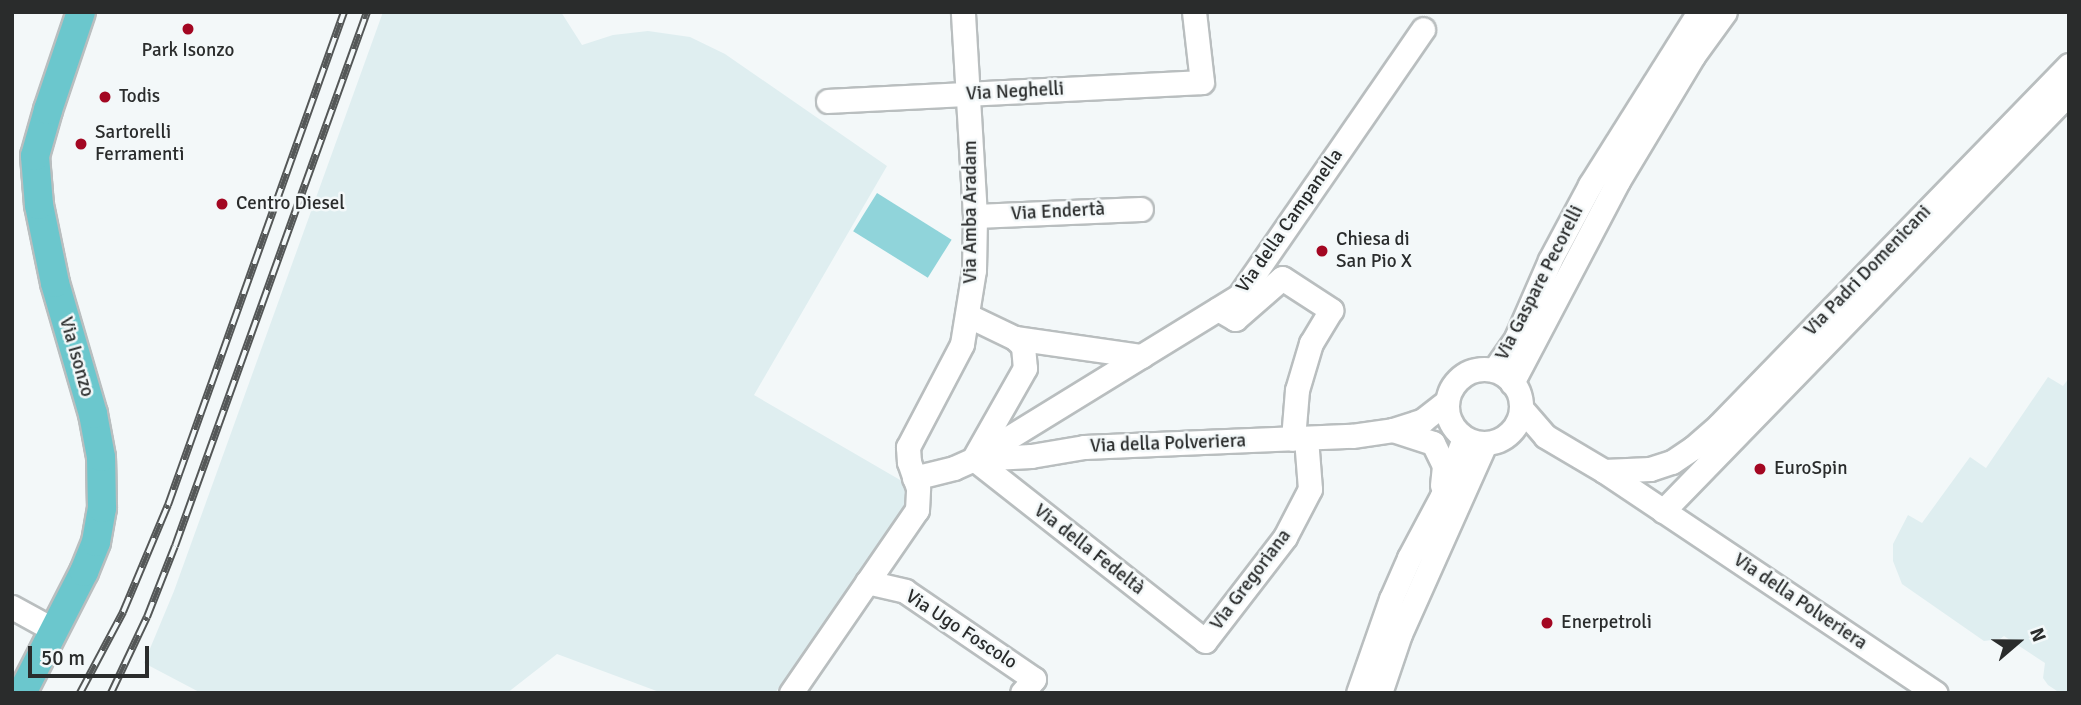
<!DOCTYPE html>
<meta charset="utf-8">
<style>
body{margin:0}
#map{position:relative;width:2081px;height:705px;overflow:hidden;background:#f3f8f9;font-family:Signika,sans-serif}
div>[style]{position:absolute}
[style*='--x']{left:calc(var(--x)*1px);top:calc(var(--y)*1px);width:calc(var(--w)*1px);rotate:calc(var(--a)*1deg)}
.built>*{inset:0;background:#dfeef0}
.green>*{inset:0;background:#90d4da;transform-origin:0 0}
.roads{filter:drop-shadow(2px 0 #b9bebf) drop-shadow(-2px 0 #b9bebf) drop-shadow(0 2px #b9bebf) drop-shadow(0 -2px #b9bebf)}
.minor>*{height:23px;margin:-11.5px;padding:0 11.5px;transform-origin:11.5px;border-radius:11.5px;background:#fff}
.minor>.ring{margin:-11.5px;padding:0;box-sizing:content-box;background:none;border:23px solid #fff;border-radius:50%}
.major>*{height:28px;margin:-14px;padding:0 14px;transform-origin:14px;border-radius:14px;background:#6bc7cd}
.rail>*{height:8px;margin-top:-4px;transform-origin:0;background:repeating-linear-gradient(90deg,#f3f8f9 0 16px,#545757 0 32px);box-sizing:border-box;border-block:2px solid #545757}
.dots>*{width:19px;height:19px;translate:-50% -50%;box-sizing:border-box;border:4px solid #f3f8f9;border-radius:50%}
span{translate:-50% -50%;white-space:nowrap;text-align:center;line-height:1.15;-webkit-text-stroke:5px #f3f8f9;paint-order:stroke}
.poi-label{font-size:19px;color:#2a2c2c}
.left{translate:0 -50%;text-align:left}
.street-label{font-size:19px;color:#2a2c2c}
.frame{position:absolute;inset:0;border:14px solid #2a2c2c;pointer-events:none}
.north{position:absolute;left:1983px;top:607px;width:70px;height:70px;-webkit-text-stroke:5px #f3f8f9;paint-order:stroke;rotate:70deg;font-size:19px;font-weight:700;line-height:28px;text-align:center;color:#2a2c2c}
.north::after{content:'';display:block;margin:auto;width:24px;height:32px;background:#2a2c2c;clip-path:polygon(50% 0,100% 100%,50% 72%,0 100%)}
.scale{position:absolute;left:28px;top:646px;width:121px;height:32px;box-sizing:border-box;border:4px solid #2a2c2c;border-top:0;padding-left:9px;font-size:21px;line-height:24px;white-space:nowrap;color:#2a2c2c;-webkit-text-stroke:5px #f3f8f9;paint-order:stroke}
</style>
<div id="map">
<div class="built">
<div style="clip-path:polygon(383px 12px,561px 12px,582px 45px,613px 35px,648px 31px,690px 37px,725px 54px,887px 166px,754px 395px,907px 484px,906px 509px,775px 693px,662px 693px,557px 654px,507px 693px,201px 693px,144px 663px,174px 591px)"></div>
<div style="clip-path:polygon(2048px 377px,2063px 386px,2069px 378px,2069px 693px,2060px 693px,2048px 685px,2043px 678px,2045px 663px,2004px 636px,2000px 639px,1984px 641px,1902px 584px,1893px 561px,1893px 544px,1908px 515px,1922px 523px,1970px 457px,1986px 468px)"></div>
</div>
<div class="green">
<div style="left:877px;top:193px;width:88px;height:45px;rotate:32deg"></div>
</div>
<div class="roads">
<div class="minor">
<div style="--x:828;--y:101;--w:374;--a:-2.9"></div>
<div style="--x:1202;--y:82;--w:70;--a:-96.5"></div>
<div style="--x:975;--y:216;--w:166;--a:-2.4"></div>
<div style="--x:1218;--y:309;--w:20;--a:30"></div>
<div style="--x:1235;--y:319;--w:62;--a:-41.1"></div>
<div style="--x:1282;--y:278;--w:59;--a:33.1"></div>
<div style="--x:1331;--y:310;--w:39;--a:121"></div>
<div style="--x:1311;--y:343;--w:49;--a:106.6"></div>
<div style="--x:1297;--y:390;--w:49;--a:94.7"></div>
<div style="--x:969;--y:316;--w:51;--a:25.6"></div>
<div style="--x:1015;--y:338;--w:11;--a:45"></div>
<div style="--x:1023;--y:346;--w:22;--a:85"></div>
<div style="--x:1025;--y:368;--w:101;--a:119.6"></div>
<div style="--x:1015;--y:338;--w:128;--a:8.1"></div>
<div class="ring" style="left:1447px;top:369px;width:51px;height:51px"></div>
<div style="--x:1494;--y:370;--w:39;--a:-55"></div>
<div style="--x:1516;--y:338;--w:85;--a:-66.4"></div>
<div style="--x:1550;--y:260;--w:85;--a:-61.9"></div>
<div style="--x:1590;--y:185;--w:204;--a:-57.8"></div>
<div style="--x:1512;--y:383;--w:228;--a:-62.3"></div>
<div style="--x:1618;--y:181;--w:146;--a:-59"></div>
<div style="--x:1693;--y:56;--w:54;--a:-54"></div>
<div style="--x:1521;--y:408;--w:37;--a:49"></div>
<div style="--x:1545;--y:436;--w:69;--a:30.7"></div>
<div style="--x:1604;--y:471;--w:399;--a:33.8"></div>
<div style="--x:1393;--y:430;--w:42;--a:18"></div>
<div style="--x:1433;--y:443;--w:25;--a:64"></div>
<div style="--x:1444;--y:466;--w:19;--a:96"></div>
<div style="--x:974;--y:459;--w:311;--a:-31.6"></div>
<div style="--x:1239;--y:296;--w:324;--a:-55.4"></div>
<div style="--x:974;--y:459;--w:294;--a:38.2"></div>
<div style="--x:1205;--y:641;--w:131;--a:-52.4"></div>
<div style="--x:1285;--y:537;--w:54;--a:-62.5"></div>
<div style="--x:1310;--y:489;--w:51;--a:-94.5"></div>
<div style="--x:1604;--y:471;--w:46;--a:-2.5"></div>
<div style="--x:1650;--y:469;--w:23;--a:-18"></div>
<div style="--x:1672;--y:462;--w:25;--a:-34"></div>
<div style="--x:1693;--y:448;--w:35;--a:-41"></div>
<div style="--x:1719;--y:425;--w:502;--a:-45.81"></div>
<div style="--x:914;--y:478;--w:41;--a:-14"></div>
<div style="--x:954;--y:468;--w:22;--a:-24"></div>
<div style="--x:974;--y:459;--w:57;--a:-3"></div>
<div style="--x:1031;--y:456;--w:54;--a:-9.6"></div>
<div style="--x:1084;--y:447;--w:268;--a:-2.4"></div>
<div style="--x:1352;--y:436;--w:41;--a:-8.3"></div>
<div style="--x:1393;--y:430;--w:32;--a:-18"></div>
<div style="--x:1423;--y:420;--w:29;--a:-38"></div>
<div style="--x:1663;--y:511;--w:583;--a:-45.83"></div>
<div style="--x:867;--y:582;--w:39;--a:13"></div>
<div style="--x:905;--y:591;--w:156;--a:34.3"></div>
<div style="--x:1034;--y:679;--w:18;--a:131"></div>
<div style="--x:12;--y:607;--w:48;--a:28.7"></div>
<div style="--x:791;--y:693;--w:222;--a:-55.5"></div>
<div style="--x:917;--y:510;--w:22;--a:-87"></div>
<div style="--x:918;--y:488;--w:28;--a:-109"></div>
<div style="--x:909;--y:462;--w:15;--a:-94"></div>
<div style="--x:908;--y:447;--w:116;--a:-62.3"></div>
<div style="--x:962;--y:344;--w:75;--a:-80.8"></div>
<div style="--x:974;--y:270;--w:54;--a:-88.9"></div>
<div style="--x:975;--y:216;--w:204;--a:-93.4"></div>
<div style="--x:1358;--y:693;--w:100;--a:-70.7"></div>
<div style="--x:1391;--y:599;--w:45;--a:-66.3"></div>
<div style="--x:1409;--y:558;--w:70;--a:-62"></div>
<div style="--x:1442;--y:496;--w:62;--a:-69.2"></div>
<div style="--x:1380;--y:693;--w:62;--a:-71.3"></div>
<div style="--x:1400;--y:634;--w:208;--a:-65.9"></div>
</div>
<div class="major">
<div style="--x:22;--y:693;--w:136;--a:-62.9"></div>
<div style="--x:84;--y:572;--w:32;--a:-68"></div>
<div style="--x:96;--y:542;--w:35;--a:-80"></div>
<div style="--x:102;--y:508;--w:51;--a:-91.1"></div>
<div style="--x:101;--y:457;--w:44;--a:-100.5"></div>
<div style="--x:93;--y:414;--w:136;--a:-106.2"></div>
<div style="--x:55;--y:283;--w:80;--a:-101.6"></div>
<div style="--x:39;--y:205;--w:49;--a:-94.7"></div>
<div style="--x:35;--y:156;--w:48;--a:-74.2"></div>
<div style="--x:48;--y:110;--w:103;--a:-71.4"></div>
</div>
</div>
<div class="rail">
<div style="--x:80;--y:693;--w:92;--a:-62"></div>
<div style="--x:123;--y:612;--w:116;--a:-67.2"></div>
<div style="--x:168;--y:505;--w:523;--a:-70.35"></div>
<div style="--x:111;--y:693;--w:84;--a:-64.7"></div>
<div style="--x:147;--y:617;--w:76;--a:-68.5"></div>
<div style="--x:175;--y:546;--w:567;--a:-70.22"></div>
</div>
<div class="dots">
<div style="left:188px;top:29px;background:#a30722"></div>
<div style="left:105px;top:97px;background:#a30722"></div>
<div style="left:81px;top:144px;background:#a30722"></div>
<div style="left:222px;top:204px;background:#a30722"></div>
<div style="left:1322px;top:251px;background:#a30722"></div>
<div style="left:1760px;top:469px;background:#a30722"></div>
<div style="left:1547px;top:623px;background:#a30722"></div>
</div>
<div class="poi-label">
<span style="left:188px;top:51px">Park Isonzo</span>
<span class="left" style="left:119px;top:97px">Todis</span>
<span class="left" style="left:95px;top:144px">Sartorelli<br>Ferramenti</span>
<span class="left" style="left:236px;top:204px">Centro Diesel</span>
<span class="left" style="left:1336px;top:251px">Chiesa di<br>San Pio X</span>
<span class="left" style="left:1774px;top:469px">EuroSpin</span>
<span class="left" style="left:1561px;top:623px">Enerpetroli</span>
</div>
<div class="street-label">
<span style="left:1015px;top:92px;rotate:-3deg">Via Neghelli</span>
<span style="left:971px;top:212px;rotate:-90deg">Via Amba Aradam</span>
<span style="left:1058px;top:212px;rotate:-3deg">Via Endertà</span>
<span style="left:1290px;top:221px;rotate:-55deg">Via della Campanella</span>
<span style="left:1868px;top:271px;rotate:-46deg">Via Padri Domenicani</span>
<span style="left:1540px;top:283px;rotate:-63deg">Via Gaspare Pecorelli</span>
<span style="left:76px;top:357px;rotate:74deg">Via Isonzo</span>
<span style="left:1168px;top:444px;rotate:-2deg">Via della Polveriera</span>
<span style="left:1089px;top:550px;rotate:38deg">Via della Fedeltà</span>
<span style="left:1251px;top:580px;rotate:-53deg">Via Gregoriana</span>
<span style="left:1800px;top:602px;rotate:34deg">Via della Polveriera</span>
<span style="left:961px;top:630px;rotate:33deg">Via Ugo Foscolo</span>
</div>
<div class="frame"></div>
<div class="north">N</div>
<div class="scale">50 m</div>
</div>
